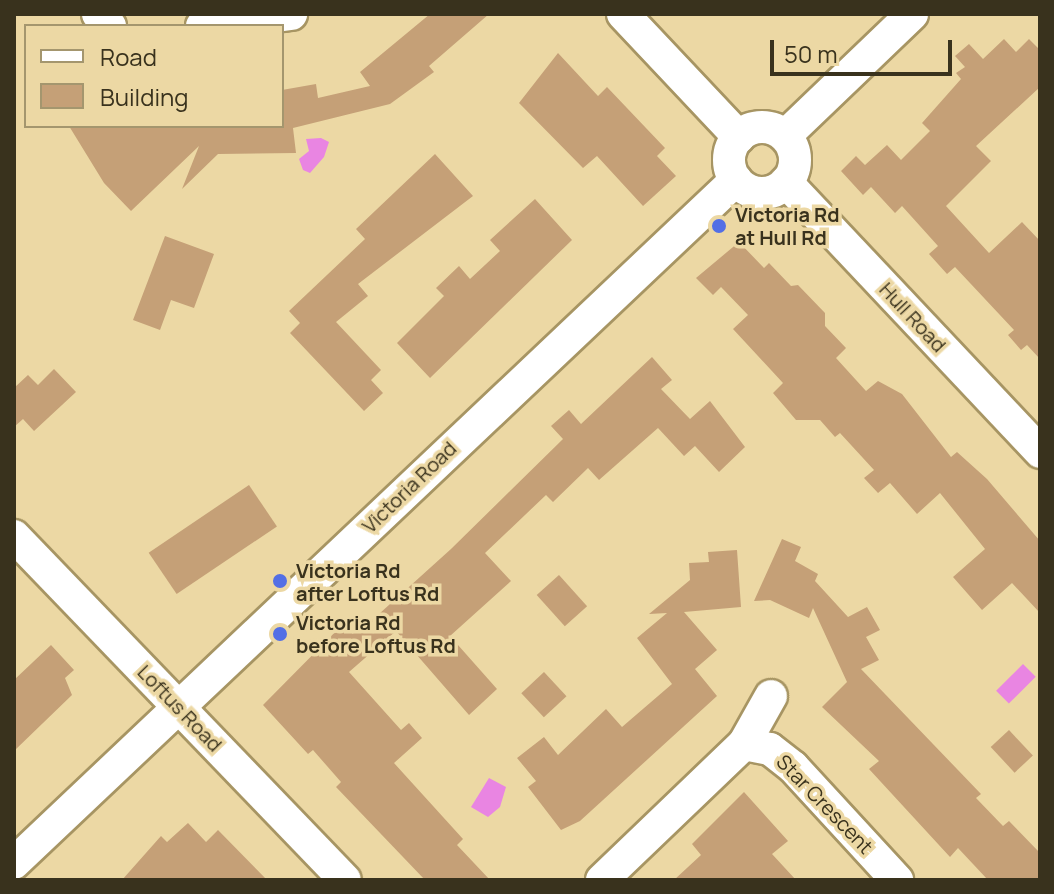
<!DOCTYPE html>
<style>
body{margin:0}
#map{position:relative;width:1054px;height:894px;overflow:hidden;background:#ecd8a4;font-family:Manrope,sans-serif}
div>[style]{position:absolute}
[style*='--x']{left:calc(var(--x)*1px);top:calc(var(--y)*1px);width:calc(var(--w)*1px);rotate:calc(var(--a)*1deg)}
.water>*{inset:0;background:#e985e2;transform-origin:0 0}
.building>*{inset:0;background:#c5a077;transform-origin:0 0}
.roads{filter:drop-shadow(2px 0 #a79563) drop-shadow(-2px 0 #a79563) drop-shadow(0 2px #a79563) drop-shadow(0 -2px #a79563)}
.minor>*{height:32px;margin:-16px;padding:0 16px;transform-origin:16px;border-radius:16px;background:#fff}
.minor>.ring{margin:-16px;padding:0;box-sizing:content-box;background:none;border:32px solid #fff;border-radius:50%}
.dots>*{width:22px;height:22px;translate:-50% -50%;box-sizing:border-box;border:4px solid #ecd8a4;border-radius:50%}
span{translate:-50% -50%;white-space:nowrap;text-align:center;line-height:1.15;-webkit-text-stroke:7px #ecd8a4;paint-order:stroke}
.poi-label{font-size:20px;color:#39321d;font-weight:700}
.left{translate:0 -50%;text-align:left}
.street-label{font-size:20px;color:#39321d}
.frame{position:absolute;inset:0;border:16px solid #39321d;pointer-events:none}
.legend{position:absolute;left:24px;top:24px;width:260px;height:104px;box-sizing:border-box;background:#ecd8a4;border:2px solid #a4966e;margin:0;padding:10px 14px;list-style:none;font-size:24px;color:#39321d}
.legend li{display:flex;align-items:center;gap:16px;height:40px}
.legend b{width:40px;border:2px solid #a4966e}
.scale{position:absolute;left:770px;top:40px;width:182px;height:36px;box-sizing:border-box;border:4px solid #39321d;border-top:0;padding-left:10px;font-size:24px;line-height:28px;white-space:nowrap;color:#39321d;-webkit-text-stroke:6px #ecd8a4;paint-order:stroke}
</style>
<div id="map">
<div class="water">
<div style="clip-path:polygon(321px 138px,329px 142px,324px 157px,310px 173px,303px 170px,299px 159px,309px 151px,306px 139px)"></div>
<div style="left:1023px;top:664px;width:18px;height:38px;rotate:45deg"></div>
<div style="clip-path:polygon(489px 778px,506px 787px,500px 807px,488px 817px,471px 807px)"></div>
</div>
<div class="building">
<div style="clip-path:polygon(430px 14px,489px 14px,429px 66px,434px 72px,390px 104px,293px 128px,296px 153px,218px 154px,182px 189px,199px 146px,131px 211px,104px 183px,69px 126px,282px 126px,282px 90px,316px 84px,318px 98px,370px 86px,360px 72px)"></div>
<div style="clip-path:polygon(1004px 39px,1016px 52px,1029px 39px,1040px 50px,1040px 87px,976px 146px,991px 161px,946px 206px,989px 253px,1022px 222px,1040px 241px,1040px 359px,1027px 345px,1021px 350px,1008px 335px,1014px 330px,955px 267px,947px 274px,929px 254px,938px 246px,902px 206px,895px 213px,871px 187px,863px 195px,841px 171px,856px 156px,865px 165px,887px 145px,901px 160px,930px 131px,922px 123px,961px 79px,956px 73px,965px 67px,955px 56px,969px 44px,983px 59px)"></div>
<div style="clip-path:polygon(558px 53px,598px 96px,607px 87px,665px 148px,657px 156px,676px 176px,643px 206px,597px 156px,583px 168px,519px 103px)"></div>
<div style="clip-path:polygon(435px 154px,473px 196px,358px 284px,368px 296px,336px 322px,381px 370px,371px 380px,383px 393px,364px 411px,290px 333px,300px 323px,289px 311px,365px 239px,356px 229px)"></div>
<div style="clip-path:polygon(535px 199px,572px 240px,430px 378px,397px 343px,444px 296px,436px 288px,459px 266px,470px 279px,500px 251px,490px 240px)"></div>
<div style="clip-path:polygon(165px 236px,214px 254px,194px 308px,171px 300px,160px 330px,133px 320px)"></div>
<div style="clip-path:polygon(739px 242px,764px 268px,769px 263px,791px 286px,798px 285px,825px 313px,825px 326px,846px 348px,836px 358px,866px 391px,878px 381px,902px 394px,951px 457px,957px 452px,987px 479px,1040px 541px,1040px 613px,1012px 583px,982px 610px,953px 577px,985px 549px,940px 493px,917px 514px,890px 483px,878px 493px,864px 478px,874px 470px,840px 433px,835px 437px,820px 420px,796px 420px,773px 393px,783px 383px,733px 329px,748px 315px,721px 287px,713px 295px,696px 278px)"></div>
<div style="clip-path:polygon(652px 357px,672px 380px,661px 389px,690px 419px,710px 401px,745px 447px,719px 472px,695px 446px,684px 456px,658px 428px,599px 480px,588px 468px,553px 502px,546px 495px,485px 553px,511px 581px,450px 636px,497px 689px,469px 715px,396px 631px,349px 672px,401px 730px,409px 723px,422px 738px,394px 763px,463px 839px,457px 845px,490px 880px,425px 880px,336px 787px,341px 782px,313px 750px,308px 754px,263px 705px,351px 616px,369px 623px,451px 549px,563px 439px,551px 426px,569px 410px,581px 424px)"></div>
<div style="clip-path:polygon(54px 369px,76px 392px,34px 431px,23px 419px,14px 427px,14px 388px,28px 375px,38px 385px)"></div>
<div style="left:249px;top:485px;width:50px;height:121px;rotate:56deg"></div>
<div style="clip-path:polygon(782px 539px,801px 547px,795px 561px,818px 574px,815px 581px,848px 617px,867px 607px,880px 630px,866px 637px,879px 660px,861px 669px,981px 794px,976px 798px,1003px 826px,1009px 821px,1040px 853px,1040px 880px,988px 880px,958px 848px,950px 857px,869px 769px,879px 761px,822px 707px,847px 682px,813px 608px,809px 618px,770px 600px,754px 601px)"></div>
<div style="clip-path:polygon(737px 550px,741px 607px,684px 612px,717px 650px,695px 669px,717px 696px,580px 821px,561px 830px,528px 787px,536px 781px,517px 758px,544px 737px,558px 755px,606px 709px,622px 727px,672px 684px,637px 638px,667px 613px,649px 614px,690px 580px,689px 563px,709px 562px,708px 552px)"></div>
<div style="left:559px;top:575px;width:42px;height:30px;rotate:48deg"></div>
<div style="clip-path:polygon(51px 645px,74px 670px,65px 678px,72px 695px,14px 751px,14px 680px)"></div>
<div style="left:544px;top:672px;width:33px;height:31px;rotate:47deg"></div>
<div style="left:1009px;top:730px;width:35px;height:25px;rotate:47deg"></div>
<div style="clip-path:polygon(744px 792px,788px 841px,772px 854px,796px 880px,674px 880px,701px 855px,692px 844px)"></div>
<div style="clip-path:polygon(188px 823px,206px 842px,218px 830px,267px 880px,122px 880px,161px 836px,167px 842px)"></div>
</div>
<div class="roads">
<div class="minor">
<div style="--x:98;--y:14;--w:17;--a:45"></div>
<div style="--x:623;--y:14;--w:169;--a:46.7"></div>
<div style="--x:202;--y:26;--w:90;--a:-7.7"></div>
<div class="ring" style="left:729px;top:127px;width:34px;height:34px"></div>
<div style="--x:785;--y:136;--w:176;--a:-43.8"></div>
<div style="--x:786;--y:182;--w:371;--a:46.7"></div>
<div style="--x:14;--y:536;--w:477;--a:46.1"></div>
<div style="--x:744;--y:744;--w:26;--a:11"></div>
<div style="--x:770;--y:749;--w:29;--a:38"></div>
<div style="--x:793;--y:767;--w:154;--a:47.4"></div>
<div style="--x:14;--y:863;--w:994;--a:-43.41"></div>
<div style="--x:602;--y:880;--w:197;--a:-43.8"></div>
<div style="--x:744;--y:744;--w:55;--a:-60.6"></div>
</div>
</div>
<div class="dots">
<div style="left:719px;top:226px;background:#536fe5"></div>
<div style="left:280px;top:581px;background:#536fe5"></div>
<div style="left:280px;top:634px;background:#536fe5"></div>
</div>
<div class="poi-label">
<span class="left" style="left:735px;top:226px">Victoria Rd<br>at Hull Rd</span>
<span class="left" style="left:296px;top:582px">Victoria Rd<br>after Loftus Rd</span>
<span class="left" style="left:296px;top:634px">Victoria Rd<br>before Loftus Rd</span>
</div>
<div class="street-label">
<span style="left:913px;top:317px;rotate:47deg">Hull Road</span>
<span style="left:409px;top:487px;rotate:-44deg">Victoria Road</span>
<span style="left:180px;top:708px;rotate:46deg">Loftus Road</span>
<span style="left:825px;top:804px;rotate:46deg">Star Crescent</span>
</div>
<div class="frame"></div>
<ul class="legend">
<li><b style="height:10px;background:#fff"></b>Road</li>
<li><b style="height:22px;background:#c5a077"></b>Building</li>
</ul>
<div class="scale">50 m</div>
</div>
